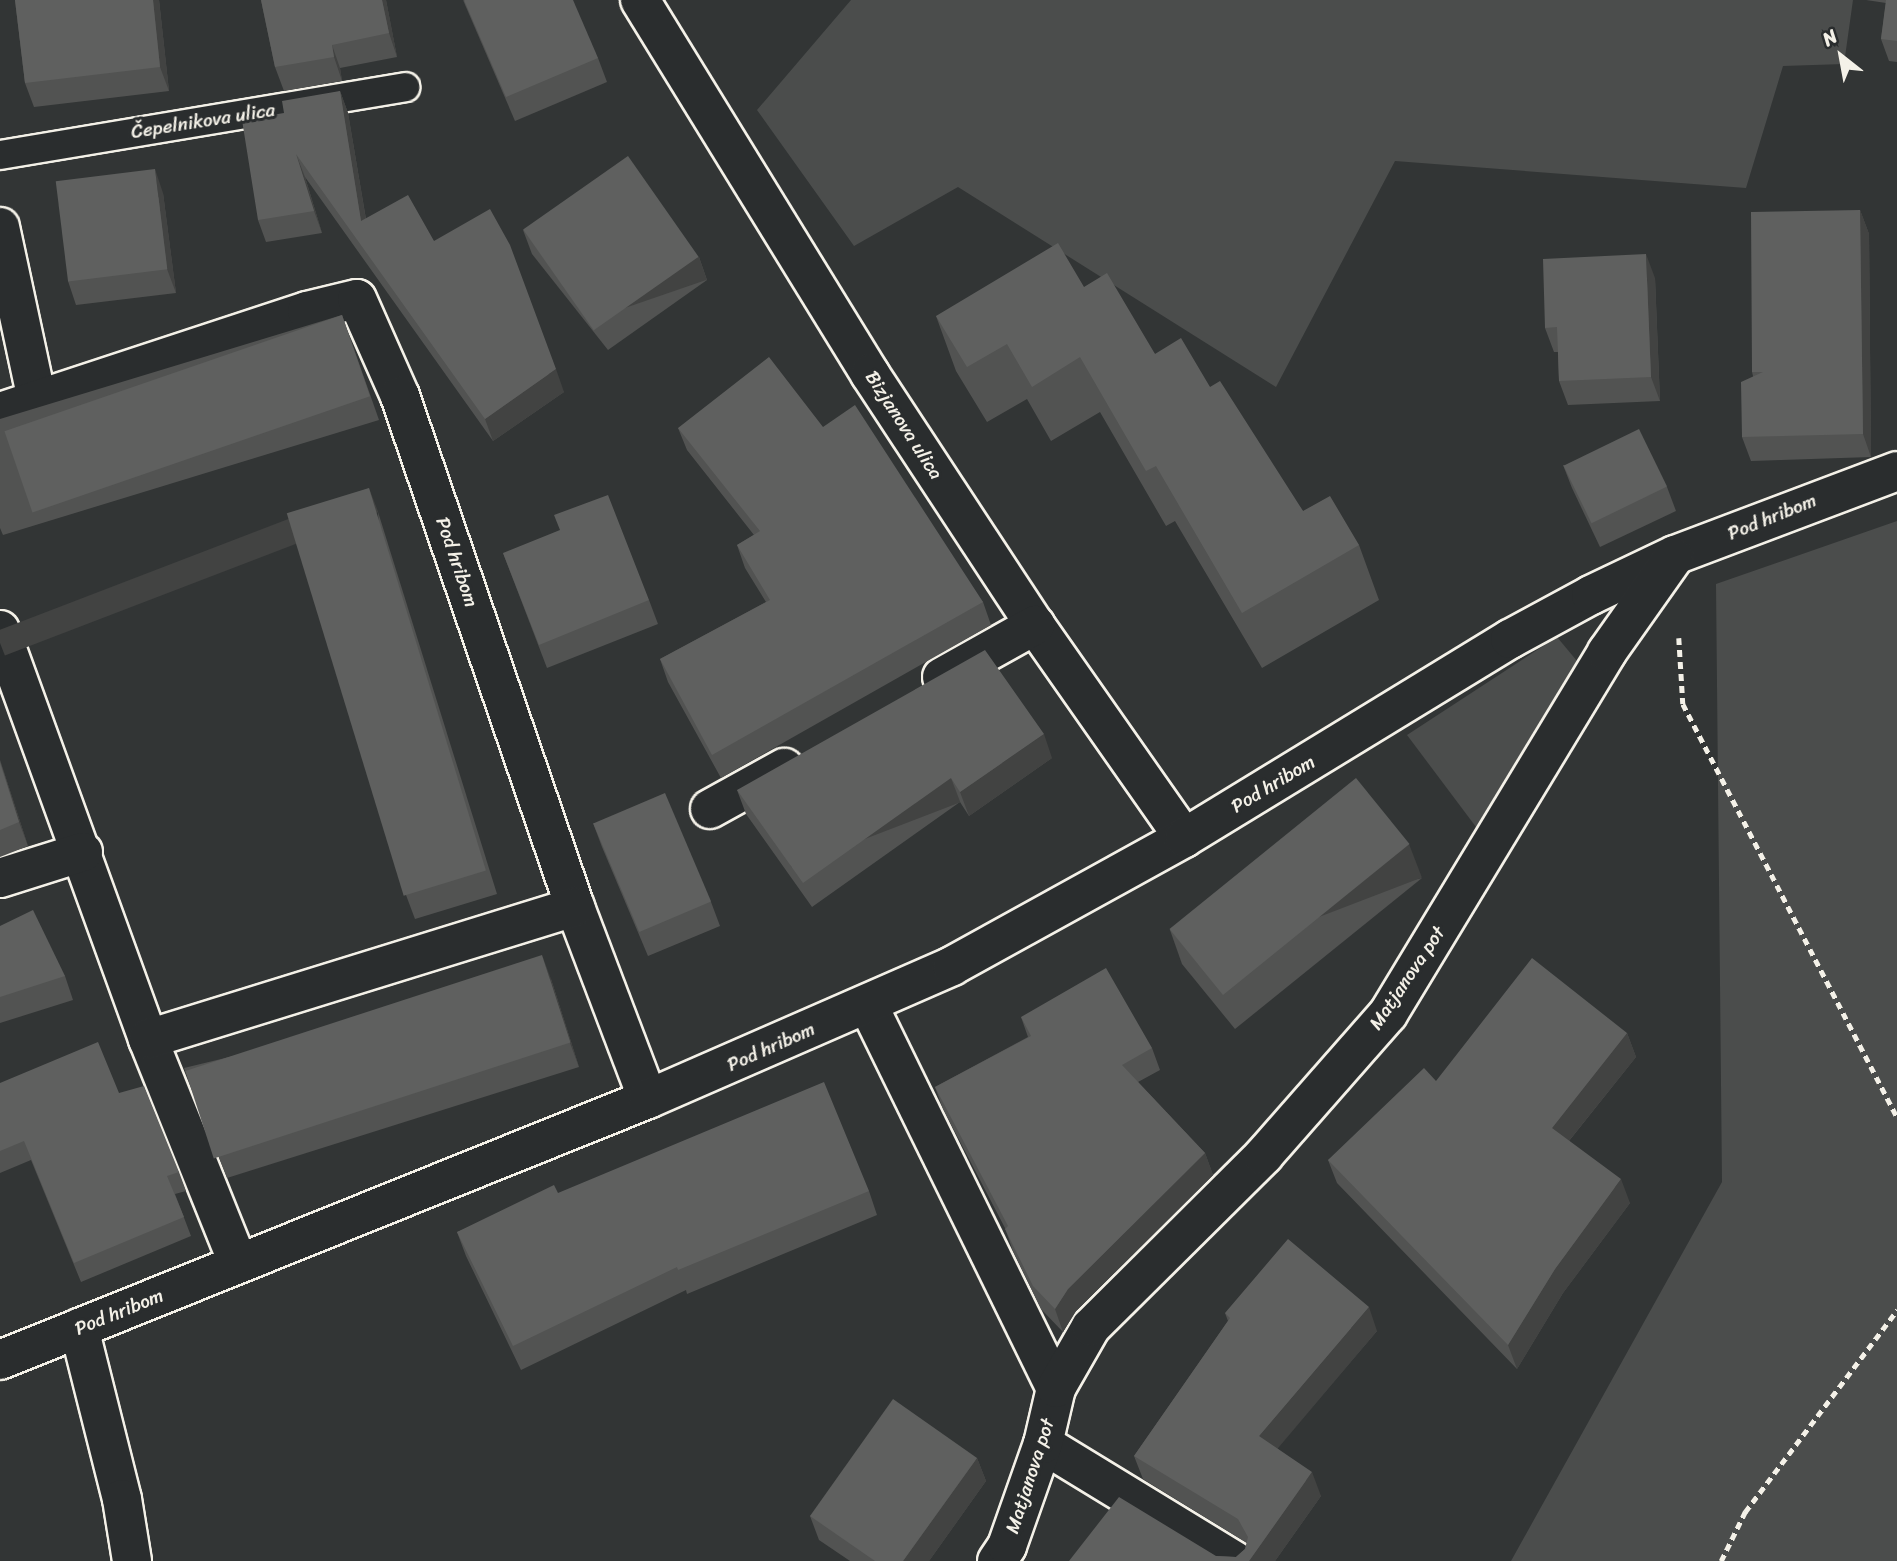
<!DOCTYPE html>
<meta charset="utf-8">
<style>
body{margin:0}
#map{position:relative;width:1897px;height:1561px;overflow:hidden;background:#323535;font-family:Sriracha,sans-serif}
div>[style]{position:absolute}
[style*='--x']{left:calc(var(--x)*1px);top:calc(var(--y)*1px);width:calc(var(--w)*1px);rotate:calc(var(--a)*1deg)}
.green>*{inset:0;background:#4b4d4c}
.path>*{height:4.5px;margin-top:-2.25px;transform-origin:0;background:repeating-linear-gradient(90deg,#f4f1e8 0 7px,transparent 0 12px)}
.roads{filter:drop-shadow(2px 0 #f4f1e8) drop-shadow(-2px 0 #f4f1e8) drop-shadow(0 2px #f4f1e8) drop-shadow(0 -2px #f4f1e8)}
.lane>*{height:28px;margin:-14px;padding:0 14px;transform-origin:14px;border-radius:14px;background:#2a2d2e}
.street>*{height:38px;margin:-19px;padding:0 19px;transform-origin:19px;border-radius:19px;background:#2a2d2e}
.wall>*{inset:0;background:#525352}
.shaded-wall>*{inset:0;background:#424342;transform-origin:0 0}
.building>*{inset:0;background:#5f605f;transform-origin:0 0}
span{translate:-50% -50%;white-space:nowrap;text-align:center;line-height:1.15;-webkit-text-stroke:6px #2a2d2e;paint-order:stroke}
.street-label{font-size:19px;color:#f4f1e8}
.north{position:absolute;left:1806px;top:21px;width:70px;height:70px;-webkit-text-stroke:5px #2a2d2e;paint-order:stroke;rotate:329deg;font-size:19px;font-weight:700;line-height:28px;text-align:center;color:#f4f1e8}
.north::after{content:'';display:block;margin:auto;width:24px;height:32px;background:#f4f1e8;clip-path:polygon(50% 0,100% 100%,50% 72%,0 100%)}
</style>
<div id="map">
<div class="green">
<div style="clip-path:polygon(851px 0,1853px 0,1844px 64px,1783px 66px,1746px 188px,1395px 161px,1276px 387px,958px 187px,854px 246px,757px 110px)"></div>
<div style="clip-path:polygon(1897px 521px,1897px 1561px,1511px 1561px,1722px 1182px,1716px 584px)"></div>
<div style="clip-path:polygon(1557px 637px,1577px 661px,1476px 827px,1407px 735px)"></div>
</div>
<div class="path">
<div style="--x:1679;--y:638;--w:66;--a:86.5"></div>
<div style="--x:1683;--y:704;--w:465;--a:62.6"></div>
<div style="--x:1721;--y:1561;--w:55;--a:-63.9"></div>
<div style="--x:1745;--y:1512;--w:253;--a:-53"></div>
</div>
<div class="roads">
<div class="lane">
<div style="--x:0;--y:155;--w:411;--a:-9.5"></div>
</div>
<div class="street">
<div style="--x:640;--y:0;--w:439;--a:58.4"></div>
<div style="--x:870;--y:374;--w:300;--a:56.7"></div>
<div style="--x:1035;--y:625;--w:260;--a:55"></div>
<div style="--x:0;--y:227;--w:177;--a:77.9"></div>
<div style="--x:0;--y:412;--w:323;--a:-18.2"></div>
<div style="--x:307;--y:311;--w:51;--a:-13.5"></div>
<div style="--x:357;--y:299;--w:106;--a:66.1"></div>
<div style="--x:400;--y:396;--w:540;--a:71.1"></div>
<div style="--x:575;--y:907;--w:205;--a:69.2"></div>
<div style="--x:0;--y:630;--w:435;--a:70.1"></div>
<div style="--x:148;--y:1039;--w:241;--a:68.1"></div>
<div style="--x:942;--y:677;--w:107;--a:-29.2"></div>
<div style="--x:710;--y:809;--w:85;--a:-29"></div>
<div style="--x:0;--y:878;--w:87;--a:-17.4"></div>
<div style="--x:868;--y:1005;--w:427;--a:63.9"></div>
<div style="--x:148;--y:1039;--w:447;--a:-17.2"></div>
<div style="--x:79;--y:1328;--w:176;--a:75.9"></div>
<div style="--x:122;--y:1499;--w:63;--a:80.8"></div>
<div style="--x:0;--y:1360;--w:699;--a:-21.94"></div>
<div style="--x:648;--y:1099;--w:332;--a:-23.6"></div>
<div style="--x:952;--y:966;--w:265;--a:-28.9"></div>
<div style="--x:1184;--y:838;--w:382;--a:-31.4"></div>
<div style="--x:1510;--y:639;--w:92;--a:-28.5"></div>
<div style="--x:1591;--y:595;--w:93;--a:-25.5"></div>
<div style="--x:1675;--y:555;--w:237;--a:-20.7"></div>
<div style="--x:1043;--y:1444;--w:225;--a:31.4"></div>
<div style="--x:997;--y:1561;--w:18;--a:-56"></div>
<div style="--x:1007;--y:1546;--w:108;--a:-70.6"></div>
<div style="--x:1043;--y:1444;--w:57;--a:-76.9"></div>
<div style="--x:1056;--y:1388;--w:70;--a:-60.2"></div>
<div style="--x:1091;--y:1327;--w:244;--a:-44.8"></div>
<div style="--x:1264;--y:1155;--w:188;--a:-48.7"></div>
<div style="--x:1388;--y:1014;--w:423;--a:-58.8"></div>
<div style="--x:1607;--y:652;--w:116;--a:-54.8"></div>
</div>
</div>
<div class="wall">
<div style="clip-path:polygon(15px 0,159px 0,169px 91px,34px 107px,25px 83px)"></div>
<div style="clip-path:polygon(261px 0,386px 0,397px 57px,340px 68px,342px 81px,284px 91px,275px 67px)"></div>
<div style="clip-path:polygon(463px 0,598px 58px,607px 82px,515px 121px)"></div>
<div style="clip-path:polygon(1866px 0,1897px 0,1897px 62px,1889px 61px,1881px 39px,1886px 3px)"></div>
<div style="clip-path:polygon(340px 91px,348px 113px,366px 219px,434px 241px,564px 392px,493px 441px,305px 177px,322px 233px,266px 242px,258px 220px,284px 113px)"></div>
<div style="clip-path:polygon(163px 193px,176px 293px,76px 305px,68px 281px)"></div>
<div style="clip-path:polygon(1860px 210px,1869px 234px,1871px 457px,1751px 461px,1742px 437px,1753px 376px,1752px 372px)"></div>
<div style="clip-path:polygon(523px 230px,699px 257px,707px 280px,608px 350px,532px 254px)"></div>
<div style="clip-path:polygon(1655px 278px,1660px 401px,1568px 405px,1559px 381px,1558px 352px,1554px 352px,1545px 328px)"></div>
<div style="clip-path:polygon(1084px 287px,1155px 354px,1210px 387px,1303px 511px,1359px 545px,1379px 600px,1262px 668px,1175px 521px,1166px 526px,1100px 412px,1051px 441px,1027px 399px,987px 422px,956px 371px,936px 316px)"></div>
<div style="clip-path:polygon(342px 315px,379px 420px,3px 535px,0 528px,0 419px)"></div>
<div style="clip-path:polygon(823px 427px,983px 602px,991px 625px,721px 778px,668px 682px,660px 659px,766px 602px,745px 568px,737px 545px,754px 535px,687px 450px,678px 428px)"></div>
<div style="clip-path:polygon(1563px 465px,1667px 487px,1676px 511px,1600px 547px,1572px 488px)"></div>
<div style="clip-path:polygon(378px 512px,497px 894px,415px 919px,406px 895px)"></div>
<div style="clip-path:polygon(503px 553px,649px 600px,658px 624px,547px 668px)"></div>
<div style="clip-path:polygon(1052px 758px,969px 816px,960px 802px,812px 907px,746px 814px,737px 790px)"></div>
<div style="clip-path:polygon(0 760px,28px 846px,0 857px)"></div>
<div style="clip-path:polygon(593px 823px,711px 902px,720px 926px,648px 956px,602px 847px)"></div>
<div style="clip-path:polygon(1422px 878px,1235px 1029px,1182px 964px,1170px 930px)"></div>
<div style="clip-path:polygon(0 926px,65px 976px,73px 1000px,0 1023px)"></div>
<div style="clip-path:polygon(551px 979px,579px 1067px,227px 1178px,184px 1068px)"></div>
<div style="clip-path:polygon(1021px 1017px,1152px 1048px,1160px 1070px,1138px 1082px,1205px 1153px,1213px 1175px,1076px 1311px,1063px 1332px,1041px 1309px,1013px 1251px,1005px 1228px,943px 1109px,935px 1087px,1028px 1037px)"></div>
<div style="clip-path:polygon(1627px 1033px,1636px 1057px,1569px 1141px,1630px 1203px,1563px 1293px,1517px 1369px,1337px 1183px,1328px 1160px,1436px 1081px)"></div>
<div style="clip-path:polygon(0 1083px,119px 1093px,179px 1172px,186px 1191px,175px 1194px,191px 1236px,81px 1282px,31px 1160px,0 1173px)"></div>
<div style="clip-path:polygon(869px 1191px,877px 1215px,687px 1294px,686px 1290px,521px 1370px,466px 1256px,457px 1232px,558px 1193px)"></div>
<div style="clip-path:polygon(1225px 1313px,1377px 1331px,1277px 1448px,1321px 1496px,1275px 1561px,1069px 1561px,1216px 1556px,1236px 1557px,1245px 1549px,1247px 1543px,1143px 1479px,1134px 1456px,1228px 1321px)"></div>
<div style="clip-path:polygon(977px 1458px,986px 1481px,929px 1561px,850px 1561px,819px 1540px,810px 1516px)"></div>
</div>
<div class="shaded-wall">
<div style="clip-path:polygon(153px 0,159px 0,169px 91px,160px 67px)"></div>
<div style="clip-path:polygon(382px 0,386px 0,397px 57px,389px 33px)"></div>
<div style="clip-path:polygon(332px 45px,340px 68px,342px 81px,334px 57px)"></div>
<div style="clip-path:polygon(340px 91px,348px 113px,370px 244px,361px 221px)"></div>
<div style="clip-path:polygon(296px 154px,305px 177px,322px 233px,314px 211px)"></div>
<div style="clip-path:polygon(155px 169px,163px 193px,176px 293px,167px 269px)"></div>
<div style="clip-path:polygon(1860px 210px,1869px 234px,1871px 457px,1863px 434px)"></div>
<div style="clip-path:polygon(1646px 254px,1655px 278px,1660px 401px,1651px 377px)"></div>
<div style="left:699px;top:257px;width:24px;height:122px;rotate:71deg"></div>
<div style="clip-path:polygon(556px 369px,564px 392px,493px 441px,485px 419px)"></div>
<div style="left:369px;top:488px;width:26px;height:400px;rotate:69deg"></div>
<div style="clip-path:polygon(1044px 734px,1052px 758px,969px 816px,960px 792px)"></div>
<div style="clip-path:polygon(0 760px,28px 846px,19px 822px)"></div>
<div style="left:951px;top:778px;width:26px;height:181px;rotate:69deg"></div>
<div style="left:1409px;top:844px;width:36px;height:240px;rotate:69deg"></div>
<div style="clip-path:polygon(542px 955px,551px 979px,579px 1067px,570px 1043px)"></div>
<div style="clip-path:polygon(1627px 1033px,1636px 1057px,1560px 1152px,1552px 1128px)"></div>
<div style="clip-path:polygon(1205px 1153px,1213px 1175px,1076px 1311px,1063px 1332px,1055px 1309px,1068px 1289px)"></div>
<div style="clip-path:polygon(1621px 1179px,1630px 1203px,1563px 1293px,1517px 1369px,1508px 1345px,1555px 1269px)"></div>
<div style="clip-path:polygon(1369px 1307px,1377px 1331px,1268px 1460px,1259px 1436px)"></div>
<div style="clip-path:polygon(977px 1458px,986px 1481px,929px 1561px,903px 1561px)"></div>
<div style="clip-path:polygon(1312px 1472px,1321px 1496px,1275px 1561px,1249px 1561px)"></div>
</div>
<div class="building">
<div style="clip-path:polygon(15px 0,153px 0,160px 67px,25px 83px)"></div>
<div style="clip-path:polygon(261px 0,382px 0,389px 33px,332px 45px,334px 57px,275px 67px)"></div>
<div style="clip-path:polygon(464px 0,573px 0,598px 58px,506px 97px)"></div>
<div style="clip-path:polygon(1886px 0,1897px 0,1897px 41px,1881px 39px)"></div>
<div style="clip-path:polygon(340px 91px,361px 221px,408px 195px,434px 241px,490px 209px,510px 245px,556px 369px,485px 419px,296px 154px,314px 211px,258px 220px,242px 120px,284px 113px,282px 101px)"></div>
<div style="left:628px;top:156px;width:123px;height:128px;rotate:55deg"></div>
<div style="left:155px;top:169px;width:101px;height:100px;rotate:83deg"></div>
<div style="clip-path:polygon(1860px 210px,1863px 434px,1742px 437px,1741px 382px,1763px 372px,1752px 372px,1751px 212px)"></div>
<div style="clip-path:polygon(1058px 243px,1084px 287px,1107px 273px,1155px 354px,1181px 338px,1210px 387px,1220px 381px,1303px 511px,1330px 496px,1359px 545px,1242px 613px,1156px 466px,1146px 471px,1080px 357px,1032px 387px,1007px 344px,967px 367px,936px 316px)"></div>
<div style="clip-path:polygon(1646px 254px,1651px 377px,1559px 381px,1557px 327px,1545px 328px,1543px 259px)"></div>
<div style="left:342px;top:315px;width:86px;height:357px;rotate:71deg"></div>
<div style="clip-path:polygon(769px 357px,823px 427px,855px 405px,983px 602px,712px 755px,660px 659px,770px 600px,737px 545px,760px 531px,678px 428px)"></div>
<div style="left:1639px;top:429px;width:64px;height:84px;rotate:64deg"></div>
<div style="left:369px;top:488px;width:400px;height:86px;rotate:73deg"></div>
<div style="clip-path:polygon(608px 495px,649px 600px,539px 645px,503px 553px,560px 530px,554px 515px)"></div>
<div style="clip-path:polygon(985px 650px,1044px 734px,960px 792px,951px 778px,803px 883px,737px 790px)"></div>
<div style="clip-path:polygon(0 763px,19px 822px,0 830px)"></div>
<div style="left:1356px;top:778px;width:85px;height:240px;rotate:51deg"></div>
<div style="left:665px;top:793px;width:118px;height:78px;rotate:67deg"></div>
<div style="clip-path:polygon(33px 910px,65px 976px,0 997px,0 926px)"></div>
<div style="left:542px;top:955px;width:92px;height:375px;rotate:72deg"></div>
<div style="clip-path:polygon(1532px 958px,1627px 1033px,1552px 1128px,1621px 1179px,1555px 1269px,1508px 1345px,1328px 1160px,1424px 1068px,1436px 1081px)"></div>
<div style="clip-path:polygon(1106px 968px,1152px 1048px,1122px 1065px,1205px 1153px,1068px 1289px,1055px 1309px,1033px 1286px,1005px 1229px,1008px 1226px,935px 1087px,1031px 1036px,1021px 1017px)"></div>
<div style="clip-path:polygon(98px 1042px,119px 1093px,144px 1086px,179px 1172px,167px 1176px,184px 1217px,74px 1263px,24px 1141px,0 1151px,0 1083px)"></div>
<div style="clip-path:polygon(824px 1082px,869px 1191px,678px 1270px,677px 1267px,513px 1346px,457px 1232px,554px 1185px,558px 1193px)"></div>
<div style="clip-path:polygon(1288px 1239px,1369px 1307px,1259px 1436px,1312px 1472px,1249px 1561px,1069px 1561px,1119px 1497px,1216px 1556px,1236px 1557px,1245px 1549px,1248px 1537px,1238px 1519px,1134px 1456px,1230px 1318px,1225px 1313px)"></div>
<div style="clip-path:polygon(893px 1399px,977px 1458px,903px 1561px,875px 1561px,810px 1516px)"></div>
</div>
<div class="street-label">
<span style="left:203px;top:121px;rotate:-9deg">Čepelnikova ulica</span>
<span style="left:904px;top:425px;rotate:57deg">Bizjanova ulica</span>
<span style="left:1772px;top:517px;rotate:-22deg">Pod hribom</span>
<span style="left:457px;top:562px;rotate:71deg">Pod hribom</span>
<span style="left:1273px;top:784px;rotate:-31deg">Pod hribom</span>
<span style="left:1407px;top:978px;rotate:-56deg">Matjanova pot</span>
<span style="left:771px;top:1047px;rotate:-24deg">Pod hribom</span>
<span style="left:119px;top:1312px;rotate:-22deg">Pod hribom</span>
<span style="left:1030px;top:1476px;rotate:-72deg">Matjanova pot</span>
</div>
<div class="north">N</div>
</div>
